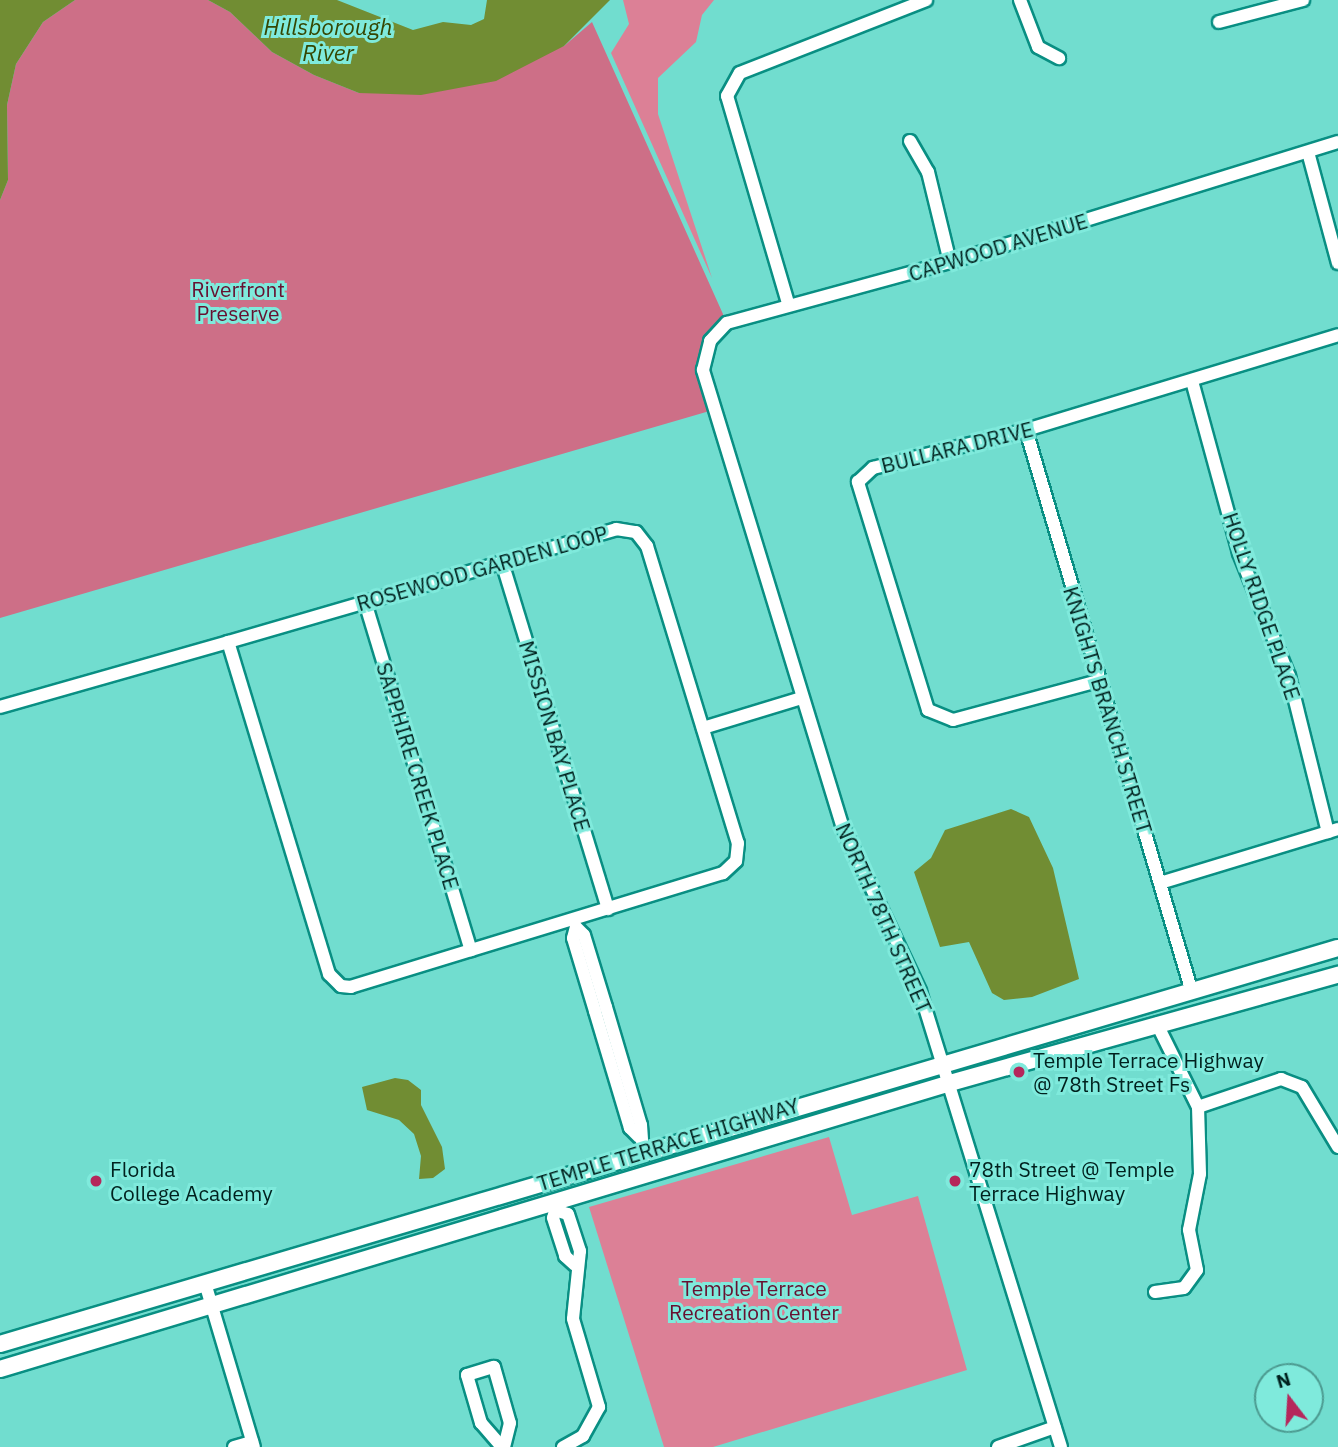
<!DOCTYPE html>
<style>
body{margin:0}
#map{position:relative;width:1338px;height:1447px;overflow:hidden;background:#71ddcf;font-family:"IBM Plex Sans",sans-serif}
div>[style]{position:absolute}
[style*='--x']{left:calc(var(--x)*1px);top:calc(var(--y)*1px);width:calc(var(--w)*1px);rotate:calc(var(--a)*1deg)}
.green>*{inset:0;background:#dc8096}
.forest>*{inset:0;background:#cd6f87}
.water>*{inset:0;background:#718d33}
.roads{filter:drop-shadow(2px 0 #098f83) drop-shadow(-2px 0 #098f83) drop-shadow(0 2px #098f83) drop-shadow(0 -2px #098f83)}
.minor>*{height:12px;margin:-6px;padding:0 6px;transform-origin:6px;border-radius:6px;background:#fff}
.major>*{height:16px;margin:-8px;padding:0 8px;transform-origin:8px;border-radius:8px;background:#fff}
.dots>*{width:19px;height:19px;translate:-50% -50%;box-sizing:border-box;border:4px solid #7feadc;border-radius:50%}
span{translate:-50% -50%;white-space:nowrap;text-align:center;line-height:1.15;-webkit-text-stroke:6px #7feadc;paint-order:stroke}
.street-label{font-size:21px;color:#00211e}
.park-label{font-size:21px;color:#671030}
.poi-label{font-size:21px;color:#00211e}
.left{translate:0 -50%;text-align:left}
.water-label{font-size:23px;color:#354702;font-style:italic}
.north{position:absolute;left:1254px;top:1363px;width:70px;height:70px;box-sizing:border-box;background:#7feadc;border:2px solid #4c9a90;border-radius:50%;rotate:343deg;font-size:19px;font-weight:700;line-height:28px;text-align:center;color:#00211e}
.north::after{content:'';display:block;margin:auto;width:24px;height:32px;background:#b5275b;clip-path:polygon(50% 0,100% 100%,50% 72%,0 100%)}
</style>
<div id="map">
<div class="green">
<div style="clip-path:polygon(623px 0,714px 0,702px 15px,696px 42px,658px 78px,658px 114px,712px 278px,611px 53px,629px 24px)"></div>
<div style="clip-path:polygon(829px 1137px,852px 1215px,918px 1196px,967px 1370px,713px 1447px,664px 1447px,589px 1207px)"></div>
</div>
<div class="forest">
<div style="clip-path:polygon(75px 0,208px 0,230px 12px,272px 52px,314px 75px,359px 93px,564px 46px,592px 22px,727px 323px,710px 341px,703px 370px,713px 410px,0 618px,0 200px,8px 180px,7px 105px,16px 64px,43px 22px)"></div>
</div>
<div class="water">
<div style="clip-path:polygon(0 0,75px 0,43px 22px,16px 64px,7px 105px,8px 180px,0 200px)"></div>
<div style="clip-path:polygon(208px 0,337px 0,413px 30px,443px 22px,471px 25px,484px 19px,487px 0,610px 0,564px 46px,496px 81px,421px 95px,359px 93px,314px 75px,272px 52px,230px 12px)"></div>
<div style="clip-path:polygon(1011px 809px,1029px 817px,1053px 868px,1079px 979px,1032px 997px,1004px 1000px,992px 993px,969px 942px,940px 947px,914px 872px,931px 858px,945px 830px)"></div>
<div style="clip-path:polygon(395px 1078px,408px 1080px,421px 1090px,421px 1105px,442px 1147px,445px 1169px,433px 1178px,419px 1179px,421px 1156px,414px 1134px,399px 1120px,367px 1110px,362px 1087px)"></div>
</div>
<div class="roads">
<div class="minor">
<div style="--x:1020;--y:0;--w:50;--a:69"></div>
<div style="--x:1038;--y:47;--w:24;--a:28"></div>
<div style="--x:1219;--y:22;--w:87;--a:-14.7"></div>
<div style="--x:910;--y:141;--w:36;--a:60"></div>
<div style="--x:928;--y:172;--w:93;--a:76.3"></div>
<div style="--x:1308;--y:152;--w:115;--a:74.9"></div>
<div style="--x:788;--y:303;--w:216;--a:-106.4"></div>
<div style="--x:727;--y:96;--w:26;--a:-61"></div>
<div style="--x:740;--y:73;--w:200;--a:-21.4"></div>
<div style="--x:1192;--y:381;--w:178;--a:74.7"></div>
<div style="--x:1239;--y:553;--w:133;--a:67.9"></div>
<div style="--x:1289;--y:676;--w:161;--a:76"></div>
<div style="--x:1026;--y:430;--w:583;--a:73.55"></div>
<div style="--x:616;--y:529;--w:20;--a:9"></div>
<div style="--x:636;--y:532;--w:18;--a:52"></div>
<div style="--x:647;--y:546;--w:311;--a:73"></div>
<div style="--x:738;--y:843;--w:18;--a:96"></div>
<div style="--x:736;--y:861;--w:18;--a:137"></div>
<div style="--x:723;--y:873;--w:389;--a:163"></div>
<div style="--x:351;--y:987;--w:10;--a:-174"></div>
<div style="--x:341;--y:986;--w:17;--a:-135"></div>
<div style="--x:329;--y:974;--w:347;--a:-106.9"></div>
<div style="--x:228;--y:642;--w:404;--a:-16.2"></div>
<div style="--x:502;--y:562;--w:363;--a:73"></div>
<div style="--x:365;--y:602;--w:364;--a:73.1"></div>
<div style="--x:1098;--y:681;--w:150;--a:164.9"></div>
<div style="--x:953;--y:720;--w:27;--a:-158"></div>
<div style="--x:928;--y:710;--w:239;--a:-107.1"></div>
<div style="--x:858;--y:482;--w:21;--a:-43"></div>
<div style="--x:873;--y:468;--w:158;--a:-13.9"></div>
<div style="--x:1026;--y:430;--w:326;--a:-16.9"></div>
<div style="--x:0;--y:707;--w:237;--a:-15.9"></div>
<div style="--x:703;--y:728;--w:103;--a:-16.9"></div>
<div style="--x:1160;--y:883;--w:186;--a:-16.9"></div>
<div style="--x:1198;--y:1107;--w:88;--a:-18.6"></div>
<div style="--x:1281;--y:1079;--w:22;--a:21"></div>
<div style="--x:1302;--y:1087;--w:70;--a:59"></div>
<div style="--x:639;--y:1137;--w:13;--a:-135"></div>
<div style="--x:630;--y:1128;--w:122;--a:-106.7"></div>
<div style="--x:595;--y:1011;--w:76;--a:-106.8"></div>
<div style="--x:573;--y:938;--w:11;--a:-75"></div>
<div style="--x:576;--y:927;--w:11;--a:45"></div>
<div style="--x:584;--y:935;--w:75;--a:73"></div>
<div style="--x:606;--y:1007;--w:123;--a:73.5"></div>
<div style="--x:641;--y:1125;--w:27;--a:86"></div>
<div style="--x:556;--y:1207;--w:11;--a:105"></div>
<div style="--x:553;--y:1218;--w:40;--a:72"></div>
<div style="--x:565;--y:1256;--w:13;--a:42"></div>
<div style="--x:558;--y:1211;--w:10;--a:17"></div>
<div style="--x:568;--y:1214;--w:39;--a:72"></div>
<div style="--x:580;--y:1251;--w:68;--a:95.9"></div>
<div style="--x:573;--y:1319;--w:92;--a:73.5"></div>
<div style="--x:599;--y:1407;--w:33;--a:119"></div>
<div style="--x:583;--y:1436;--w:23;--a:151"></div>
<div style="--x:205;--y:1283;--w:171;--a:73.4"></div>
<div style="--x:1155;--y:1292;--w:29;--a:-8"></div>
<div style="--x:1184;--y:1288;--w:22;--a:-54"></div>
<div style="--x:1197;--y:1270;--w:41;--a:-101.3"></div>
<div style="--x:1189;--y:1230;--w:57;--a:-78.9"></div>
<div style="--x:1200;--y:1174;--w:67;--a:-91.7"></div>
<div style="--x:1198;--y:1107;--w:93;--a:-116.3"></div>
<div style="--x:234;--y:1447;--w:19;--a:-16"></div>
<div style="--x:502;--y:1447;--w:32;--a:-131"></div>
<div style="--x:481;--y:1423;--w:50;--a:-106.3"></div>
<div style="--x:467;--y:1375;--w:28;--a:-17"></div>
<div style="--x:494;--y:1367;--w:58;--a:74.1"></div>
<div style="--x:510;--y:1423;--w:25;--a:104"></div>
<div style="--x:998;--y:1447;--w:60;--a:-19.3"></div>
<div style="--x:1061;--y:1447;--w:477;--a:-107.2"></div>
<div style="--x:920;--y:991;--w:183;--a:-115.2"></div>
<div style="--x:842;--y:825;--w:476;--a:-107"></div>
<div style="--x:703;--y:370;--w:30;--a:-76"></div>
<div style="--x:710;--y:341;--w:25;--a:-47"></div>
<div style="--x:727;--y:323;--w:231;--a:-15.3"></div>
<div style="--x:950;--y:262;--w:406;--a:-17.2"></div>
</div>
<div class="major">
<div style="--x:0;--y:1344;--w:1395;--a:-16.49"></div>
<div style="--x:0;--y:1369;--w:992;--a:-16.75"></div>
<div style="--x:950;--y:1083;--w:403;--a:-15.6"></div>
</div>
</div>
<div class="dots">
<div style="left:1019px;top:1072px;background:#b5275b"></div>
<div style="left:96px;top:1181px;background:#b5275b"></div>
<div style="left:955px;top:1181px;background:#b5275b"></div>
</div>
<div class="street-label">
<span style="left:998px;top:247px;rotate:-17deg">CAPWOOD AVENUE</span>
<span style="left:957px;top:447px;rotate:-14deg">BULLARA DRIVE</span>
<span style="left:482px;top:568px;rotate:-16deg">ROSEWOOD GARDEN LOOP</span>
<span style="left:1262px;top:606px;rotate:71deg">HOLLY RIDGE PLACE</span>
<span style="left:1108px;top:710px;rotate:73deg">KNIGHTS BRANCH STREET</span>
<span style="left:555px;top:736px;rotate:73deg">MISSION BAY PLACE</span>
<span style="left:418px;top:776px;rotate:73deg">SAPPHIRE CREEK PLACE</span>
<span style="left:884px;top:918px;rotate:66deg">NORTH 78TH STREET</span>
<span style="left:668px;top:1144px;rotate:-17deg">TEMPLE TERRACE HIGHWAY</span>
</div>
<div class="park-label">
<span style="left:238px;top:301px">Riverfront<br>Preserve</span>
<span style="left:754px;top:1300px">Temple Terrace<br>Recreation Center</span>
</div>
<div class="poi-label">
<span class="left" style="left:1033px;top:1072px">Temple Terrace Highway<br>@ 78th Street Fs</span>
<span class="left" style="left:110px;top:1181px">Florida<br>College Academy</span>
<span class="left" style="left:969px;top:1181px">78th Street @ Temple<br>Terrace Highway</span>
</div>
<div class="water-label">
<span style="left:328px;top:39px">Hillsborough<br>River</span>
</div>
<div class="north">N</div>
</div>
